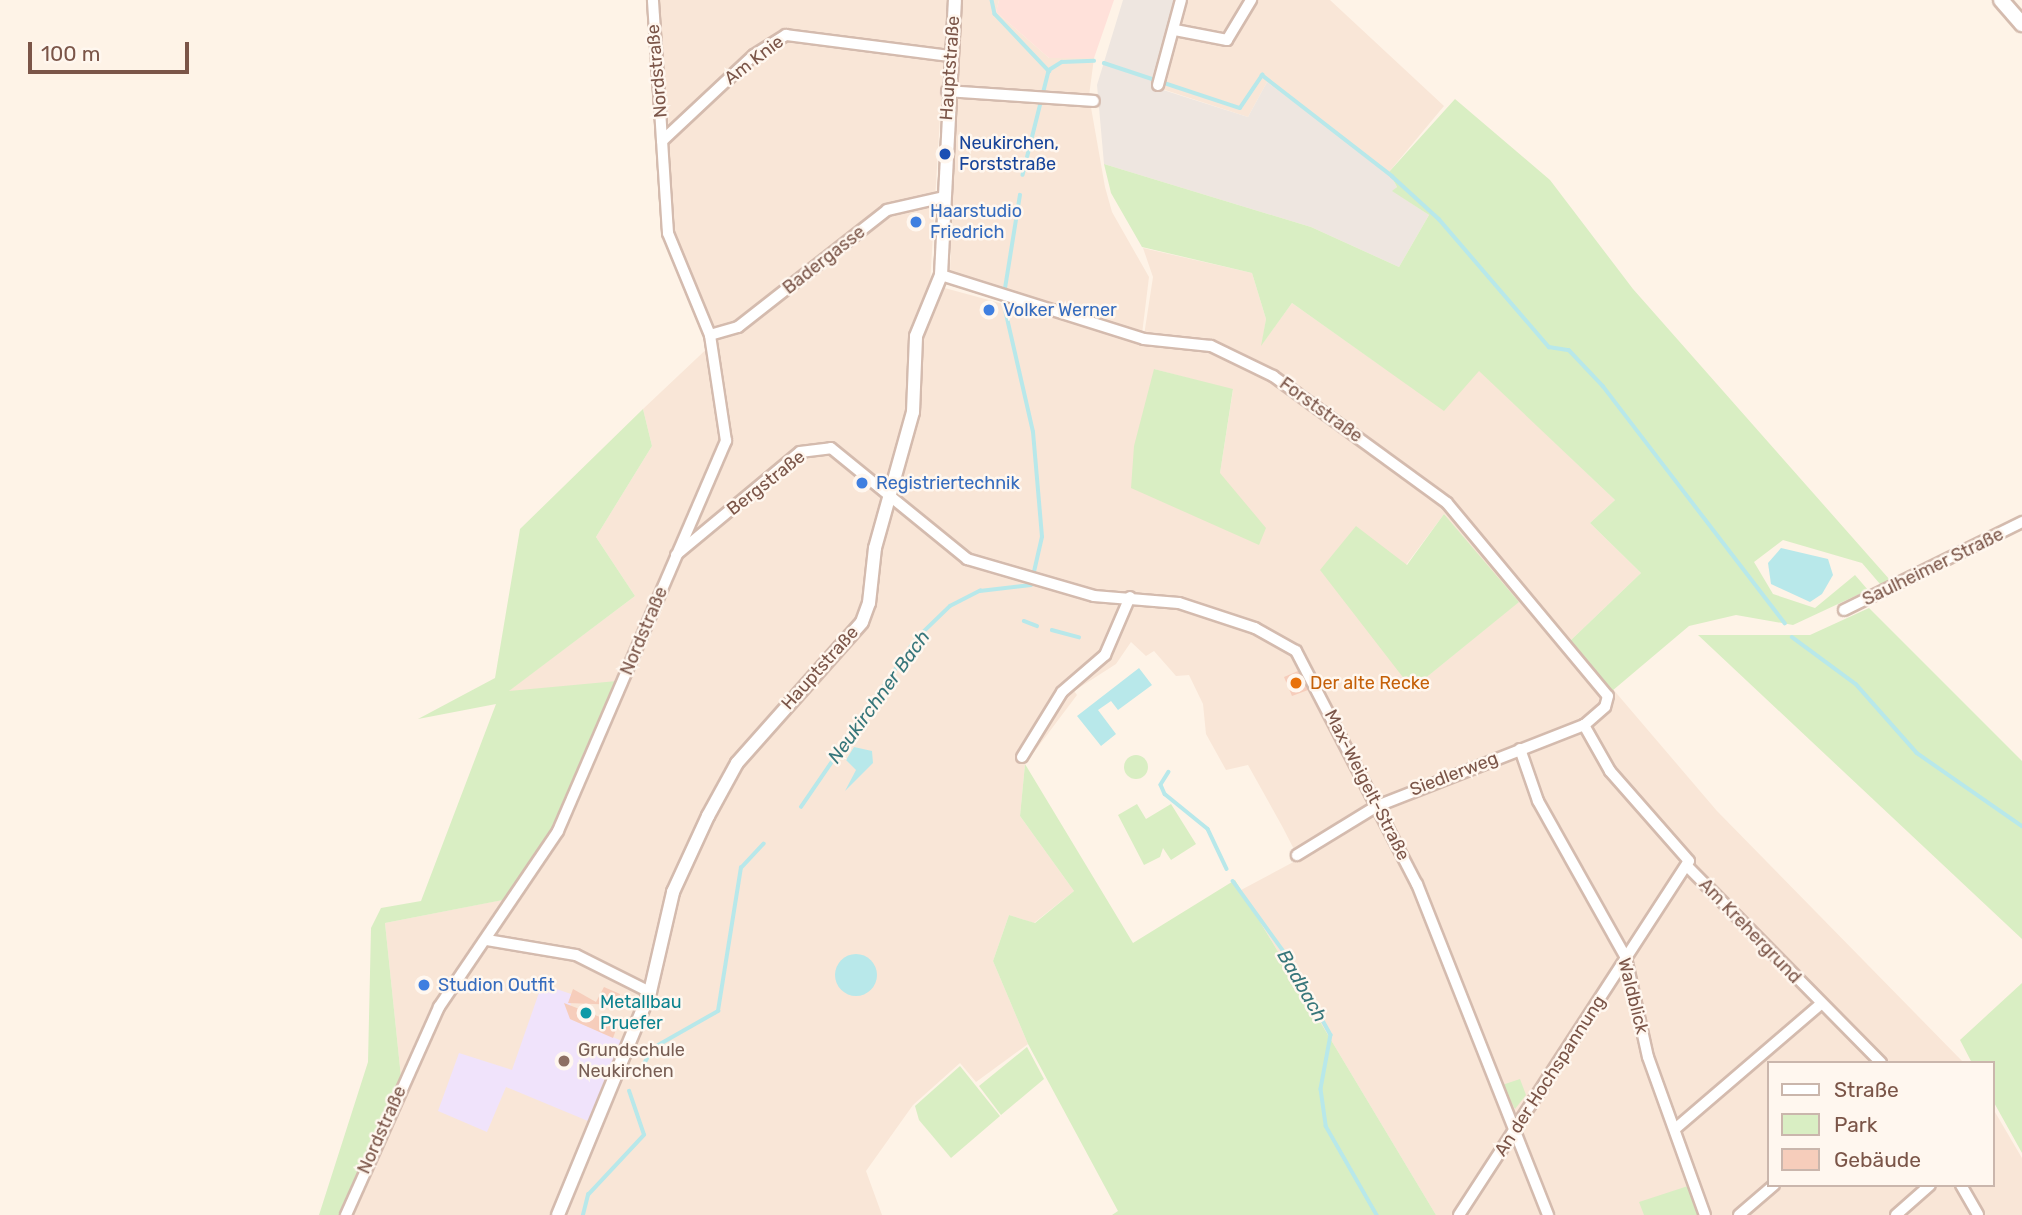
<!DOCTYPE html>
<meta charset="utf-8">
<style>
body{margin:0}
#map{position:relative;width:2022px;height:1215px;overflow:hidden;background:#fef3e7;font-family:Rubik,sans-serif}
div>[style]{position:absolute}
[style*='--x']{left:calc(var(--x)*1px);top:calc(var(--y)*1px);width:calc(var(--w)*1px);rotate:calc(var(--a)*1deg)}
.residential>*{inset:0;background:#f9e6d7}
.commercial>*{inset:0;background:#ffe1da}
.industrial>*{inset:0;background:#eee6e0}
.education>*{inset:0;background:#f0e3fb}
.green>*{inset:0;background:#d9eec3}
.round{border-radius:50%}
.water>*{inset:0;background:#b8e8ea}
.stream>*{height:3.5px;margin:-1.75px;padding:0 1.75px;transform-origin:1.75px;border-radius:1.75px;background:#b8e8ea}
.building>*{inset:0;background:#f6cdbb}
.roads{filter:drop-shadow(2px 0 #d4bbae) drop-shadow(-2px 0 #d4bbae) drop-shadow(0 2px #d4bbae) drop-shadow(0 -2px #d4bbae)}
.minor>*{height:10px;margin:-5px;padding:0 5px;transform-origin:5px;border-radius:5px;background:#fff}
.tertiary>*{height:12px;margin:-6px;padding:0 6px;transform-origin:6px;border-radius:6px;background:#fff}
.secondary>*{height:14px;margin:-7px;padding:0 7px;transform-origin:7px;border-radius:7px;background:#fff}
.dots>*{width:19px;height:19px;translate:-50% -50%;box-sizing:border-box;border:4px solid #fff7ef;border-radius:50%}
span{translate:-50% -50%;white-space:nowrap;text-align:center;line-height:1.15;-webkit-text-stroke:5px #fff7ef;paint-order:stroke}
.street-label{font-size:18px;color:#7b5548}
.transit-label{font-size:18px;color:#164399}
.left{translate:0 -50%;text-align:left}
.shop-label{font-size:18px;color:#366cbe}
.food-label{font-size:18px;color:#c56008}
.culture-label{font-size:18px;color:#0d838f}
.education-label{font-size:18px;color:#785e54}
.water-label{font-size:19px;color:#37767a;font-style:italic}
.legend{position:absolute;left:1767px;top:1061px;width:228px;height:126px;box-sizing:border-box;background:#fff7ef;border:2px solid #cab6ac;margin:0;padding:9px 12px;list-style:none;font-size:21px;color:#7b5548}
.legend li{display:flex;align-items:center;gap:14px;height:35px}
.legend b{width:35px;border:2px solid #cab6ac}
.scale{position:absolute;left:28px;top:42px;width:161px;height:32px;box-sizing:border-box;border:4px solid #7b5548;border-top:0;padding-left:9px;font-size:21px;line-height:24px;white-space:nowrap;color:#7b5548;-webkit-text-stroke:5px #fff7ef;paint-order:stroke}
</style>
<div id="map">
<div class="residential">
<div style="clip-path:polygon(evenodd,654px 0,947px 0,930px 284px,1143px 342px,1153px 277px,1143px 248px,1252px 273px,1266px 319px,1262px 344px,1292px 303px,1384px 368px,1479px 370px,1615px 500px,1590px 523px,1641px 573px,1571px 640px,1717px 811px,1964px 1063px,1768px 1063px,1768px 1185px,1992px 1185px,1992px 1107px,2022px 1158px,2022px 1215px,1436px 1215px,1241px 890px,1299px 859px,1282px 826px,1248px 765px,1226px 770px,1206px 734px,1203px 704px,1189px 675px,1176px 676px,1154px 651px,1146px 656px,1131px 642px,1116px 664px,1074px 691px,1077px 695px,1025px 764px,1020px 816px,1074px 891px,1034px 923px,1009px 915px,993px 961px,1028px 1044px,976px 1082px,960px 1063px,913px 1105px,866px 1171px,882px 1215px,344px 1215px,401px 1077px,385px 923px,507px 899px,617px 682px,507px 692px,635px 596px,596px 537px,652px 446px,643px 409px,714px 342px,671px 227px,668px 117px,654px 0,1154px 369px,1233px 390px,1220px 473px,1154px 369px,654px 0,1444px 514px,1518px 602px,1412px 689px,1406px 565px,1444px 514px)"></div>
<div style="clip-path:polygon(959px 0,999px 0,996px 12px,1049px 58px,1094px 58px,1089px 96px,1105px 187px,1112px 212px,1149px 277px,1142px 334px,950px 272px)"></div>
<div style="clip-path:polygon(1177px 0,1330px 0,1444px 106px,1389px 172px,1267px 82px,1248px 117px,1159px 88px)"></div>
</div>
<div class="commercial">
<div style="clip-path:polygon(999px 0,1114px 0,1094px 58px,1049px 58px,996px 12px)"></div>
</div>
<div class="industrial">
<div style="clip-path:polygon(1123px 0,1176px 0,1157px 88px,1248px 117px,1267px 82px,1389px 172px,1397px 187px,1393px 191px,1429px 215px,1399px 267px,1311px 227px,1104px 164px,1097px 85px)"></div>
</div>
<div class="education">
<div style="clip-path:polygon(542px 984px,571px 994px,570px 1019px,622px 1041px,588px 1121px,506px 1087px,487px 1132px,438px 1111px,459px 1053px,512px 1070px)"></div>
</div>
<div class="green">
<div style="clip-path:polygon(1455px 99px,1550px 180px,1633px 289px,1890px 580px,1880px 584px,1862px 563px,1783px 540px,1754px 562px,1773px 594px,1815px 608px,1855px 575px,1868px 590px,1793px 625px,1736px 615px,1689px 626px,1612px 691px,1570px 641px,1641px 573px,1590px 523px,1615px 500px,1479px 371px,1444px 411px,1292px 303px,1261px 346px,1266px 319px,1252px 273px,1142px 247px,1111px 193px,1104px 164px,1311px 227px,1399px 267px,1429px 215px,1392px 191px,1397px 187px,1389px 172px)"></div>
<div style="clip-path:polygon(1154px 369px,1233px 389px,1220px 473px,1266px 528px,1259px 545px,1131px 488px,1134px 446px)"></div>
<div style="clip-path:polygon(643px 409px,652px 446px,596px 537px,635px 596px,509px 691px,617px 681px,590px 759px,556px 826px,508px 899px,385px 923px,401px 1077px,344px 1215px,319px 1215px,368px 1062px,371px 928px,381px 908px,421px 901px,496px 704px,418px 719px,495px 678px,520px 529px)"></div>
<div style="clip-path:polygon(1444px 514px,1519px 602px,1412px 689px,1320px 570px,1356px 526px,1407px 565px)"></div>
<div style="clip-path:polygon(1869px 608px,2022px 761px,2022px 939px,1698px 635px,1810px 635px)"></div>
<div class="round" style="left:1124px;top:755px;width:24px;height:24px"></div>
<div style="clip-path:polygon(1025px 764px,1133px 943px,1235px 880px,1436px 1215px,1112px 1215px,1118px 1211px,1028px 1044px,993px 961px,1009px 915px,1035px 923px,1074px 891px,1020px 816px)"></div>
<div style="clip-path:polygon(1137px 804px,1146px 819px,1171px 804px,1196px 844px,1171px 860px,1163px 848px,1160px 857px,1144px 865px,1118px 815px)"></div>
<div style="clip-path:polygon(2022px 983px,2022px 1153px,1992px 1099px,1992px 1063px,1972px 1063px,1960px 1040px)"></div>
<div style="clip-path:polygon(1027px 1047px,1044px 1079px,1001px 1115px,979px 1086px)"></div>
<div style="clip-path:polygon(960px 1066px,1000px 1116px,951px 1158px,919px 1120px,915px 1106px)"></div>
<div style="clip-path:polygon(1520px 1079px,1526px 1095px,1515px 1109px,1502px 1085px)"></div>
<div style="clip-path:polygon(1688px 1186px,1699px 1215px,1644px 1215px,1639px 1202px)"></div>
</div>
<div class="water">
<div style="clip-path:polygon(1781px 548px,1828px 559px,1833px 575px,1822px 594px,1810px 602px,1771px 584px,1768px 563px)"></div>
<div style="clip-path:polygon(1139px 668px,1152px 685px,1118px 710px,1111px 701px,1098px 710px,1116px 734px,1101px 746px,1077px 716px)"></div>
<div style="clip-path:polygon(854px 747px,872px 751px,873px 763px,845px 791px,856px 770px,846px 760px)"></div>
<div class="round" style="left:835px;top:954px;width:42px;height:42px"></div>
</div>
<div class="stream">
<div style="--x:992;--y:0;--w:14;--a:78"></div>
<div style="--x:995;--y:14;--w:79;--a:46.5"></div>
<div style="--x:1049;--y:71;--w:107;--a:104"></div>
<div style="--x:1104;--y:63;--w:143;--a:18.3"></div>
<div style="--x:1240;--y:108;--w:40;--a:-56"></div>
<div style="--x:1262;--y:75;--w:165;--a:37.8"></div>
<div style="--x:1392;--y:176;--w:64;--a:42.5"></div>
<div style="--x:1439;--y:219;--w:169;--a:49.3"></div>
<div style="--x:1549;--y:347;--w:20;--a:9"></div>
<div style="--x:1569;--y:350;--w:50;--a:46.6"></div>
<div style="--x:1603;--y:386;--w:299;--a:52.5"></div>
<div style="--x:1049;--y:70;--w:15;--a:-32"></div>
<div style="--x:1062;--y:62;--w:32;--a:-2"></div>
<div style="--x:1024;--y:621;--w:14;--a:21"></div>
<div style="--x:1052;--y:630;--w:28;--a:15"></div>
<div style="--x:1792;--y:637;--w:79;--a:36.3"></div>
<div style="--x:1856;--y:684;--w:92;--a:48.5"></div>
<div style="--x:1917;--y:753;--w:128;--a:34.8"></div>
<div style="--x:1169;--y:772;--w:15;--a:122"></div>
<div style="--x:1161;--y:785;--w:10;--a:66"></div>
<div style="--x:1165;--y:794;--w:55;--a:39.1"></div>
<div style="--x:1208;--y:829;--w:44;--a:64.6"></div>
<div style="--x:801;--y:807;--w:204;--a:-55.6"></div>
<div style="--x:916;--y:639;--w:47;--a:-44.1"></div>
<div style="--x:950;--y:606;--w:34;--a:-27"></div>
<div style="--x:980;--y:591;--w:51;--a:-6.7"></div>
<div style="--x:1031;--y:585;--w:49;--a:-77.1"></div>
<div style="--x:1042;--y:537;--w:105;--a:-94.9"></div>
<div style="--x:1033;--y:432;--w:134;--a:-102.9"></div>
<div style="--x:1003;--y:301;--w:107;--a:-80.9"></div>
<div style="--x:1233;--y:881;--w:92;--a:54.2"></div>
<div style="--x:1287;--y:956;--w:90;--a:60.9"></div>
<div style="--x:1331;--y:1035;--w:55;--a:100.5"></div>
<div style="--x:1321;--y:1089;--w:37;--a:82"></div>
<div style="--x:1326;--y:1126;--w:103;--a:60.2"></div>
<div style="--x:637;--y:1076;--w:32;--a:-60"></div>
<div style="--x:653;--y:1048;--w:75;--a:-29.6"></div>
<div style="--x:718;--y:1011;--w:145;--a:-80.9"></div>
<div style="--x:741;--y:868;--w:33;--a:-47"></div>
<div style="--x:583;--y:1215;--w:21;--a:-76"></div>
<div style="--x:588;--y:1195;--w:82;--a:-47"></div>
<div style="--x:644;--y:1135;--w:46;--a:-108.8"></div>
</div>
<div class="building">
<div style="clip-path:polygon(1298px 671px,1308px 690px,1292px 696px,1284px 677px)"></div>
<div style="clip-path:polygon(604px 987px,620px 994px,619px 1005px,568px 1003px,573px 989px,596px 1002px)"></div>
<div style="clip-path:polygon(564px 1003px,618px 1024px,613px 1038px,570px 1019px)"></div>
</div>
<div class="roads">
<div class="minor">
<div style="--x:1175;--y:30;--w:53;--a:10.9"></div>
<div style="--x:1227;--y:40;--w:47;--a:-59"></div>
<div style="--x:1158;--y:85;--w:88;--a:-74.9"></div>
<div style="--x:947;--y:91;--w:147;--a:3.9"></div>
<div style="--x:662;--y:141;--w:126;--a:-43.1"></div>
<div style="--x:754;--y:55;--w:38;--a:-32"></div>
<div style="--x:786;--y:35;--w:164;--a:7.3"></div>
<div style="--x:941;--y:275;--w:213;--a:17.5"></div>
<div style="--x:1144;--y:339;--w:67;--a:6"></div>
<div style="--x:1211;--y:346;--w:69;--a:25.8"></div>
<div style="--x:1273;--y:376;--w:215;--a:36.1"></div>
<div style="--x:1447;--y:503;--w:251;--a:50.2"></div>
<div style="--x:1608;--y:696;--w:11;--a:105"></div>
<div style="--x:1605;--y:707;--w:28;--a:139"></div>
<div style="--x:1584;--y:725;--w:222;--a:158.6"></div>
<div style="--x:1377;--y:806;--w:94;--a:148.5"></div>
<div style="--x:710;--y:335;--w:29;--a:-16"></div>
<div style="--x:738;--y:327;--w:189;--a:-38.1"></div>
<div style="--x:887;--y:210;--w:58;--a:-12.8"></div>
<div style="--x:676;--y:555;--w:161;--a:-39.7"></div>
<div style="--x:800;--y:452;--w:31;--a:-7"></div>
<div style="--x:831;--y:448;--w:176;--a:39.2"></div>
<div style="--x:967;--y:559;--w:132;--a:16.2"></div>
<div style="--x:1094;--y:596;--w:85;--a:4.7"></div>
<div style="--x:1179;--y:603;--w:80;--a:18.2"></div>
<div style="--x:1255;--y:628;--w:47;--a:29.3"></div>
<div style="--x:1296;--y:651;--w:263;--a:62.6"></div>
<div style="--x:1417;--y:884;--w:356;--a:68.4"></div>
<div style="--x:1844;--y:610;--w:199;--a:-26.3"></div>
<div style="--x:1520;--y:749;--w:55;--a:70.9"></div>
<div style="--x:1538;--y:801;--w:180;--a:60.7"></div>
<div style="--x:1626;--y:958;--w:101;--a:77.5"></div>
<div style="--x:1648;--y:1057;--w:168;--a:70.2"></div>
<div style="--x:1022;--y:757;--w:76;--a:-58.4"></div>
<div style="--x:1062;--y:692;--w:57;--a:-40.7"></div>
<div style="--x:1105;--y:655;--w:63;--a:-66.7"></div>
<div style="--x:1688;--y:867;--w:275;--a:45.4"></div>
<div style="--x:487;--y:940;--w:90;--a:9.6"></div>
<div style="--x:576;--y:955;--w:83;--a:26.6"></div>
<div style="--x:1675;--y:1129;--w:192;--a:-40.6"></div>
<div style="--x:1961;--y:1185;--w:34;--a:60"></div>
<div style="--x:346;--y:1215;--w:228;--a:-65.9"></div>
<div style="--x:439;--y:1007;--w:212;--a:-55.9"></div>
<div style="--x:558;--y:831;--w:425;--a:-66.7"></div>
<div style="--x:726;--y:441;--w:107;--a:-98.6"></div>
<div style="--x:710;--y:335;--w:110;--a:-112.4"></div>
<div style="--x:668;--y:233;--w:233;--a:-93.7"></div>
<div style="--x:1459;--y:1215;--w:422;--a:-57"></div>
<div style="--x:1689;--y:861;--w:120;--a:-131.3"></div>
<div style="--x:1610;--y:771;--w:53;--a:-119.5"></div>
<div style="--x:1739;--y:1215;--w:46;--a:-40.6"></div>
<div style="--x:1896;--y:1215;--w:45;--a:-41.4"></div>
</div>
<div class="tertiary">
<div style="--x:558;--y:1215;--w:241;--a:-67.6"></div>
<div style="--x:650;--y:992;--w:103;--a:-77"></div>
<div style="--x:673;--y:892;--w:84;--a:-65.3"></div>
<div style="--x:708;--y:816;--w:60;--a:-61.3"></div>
<div style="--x:737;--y:763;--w:188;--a:-48.4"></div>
<div style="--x:862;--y:622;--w:20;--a:-70"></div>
<div style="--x:869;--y:603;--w:55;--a:-83.8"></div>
<div style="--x:875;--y:548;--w:141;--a:-74.4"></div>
<div style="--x:913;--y:412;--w:76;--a:-87.7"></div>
<div style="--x:916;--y:336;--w:66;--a:-67.7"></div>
<div style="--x:941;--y:275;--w:275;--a:-87.1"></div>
</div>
<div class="secondary">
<div style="--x:2001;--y:0;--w:32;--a:49"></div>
</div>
</div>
<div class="dots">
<div style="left:945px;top:154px;background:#1a4fb4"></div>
<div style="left:916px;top:222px;background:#3f7fe0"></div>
<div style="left:989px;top:310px;background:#3f7fe0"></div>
<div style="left:862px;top:483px;background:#3f7fe0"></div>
<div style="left:1296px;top:683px;background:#e8710a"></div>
<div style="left:424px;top:985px;background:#3f7fe0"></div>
<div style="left:586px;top:1013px;background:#0f9aa8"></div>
<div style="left:564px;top:1061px;background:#8d6e63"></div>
</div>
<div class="street-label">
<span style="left:754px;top:60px;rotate:-37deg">Am Knie</span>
<span style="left:950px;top:68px;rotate:-86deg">Hauptstraße</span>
<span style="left:657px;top:71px;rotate:-95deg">Nordstraße</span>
<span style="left:824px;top:260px;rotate:-38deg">Badergasse</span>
<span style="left:1321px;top:410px;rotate:36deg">Forststraße</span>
<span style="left:766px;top:483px;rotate:-38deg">Bergstraße</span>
<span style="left:1933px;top:567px;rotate:-26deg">Saulheimer Straße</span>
<span style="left:644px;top:631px;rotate:-67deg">Nordstraße</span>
<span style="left:820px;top:668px;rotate:-48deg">Hauptstraße</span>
<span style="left:1454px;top:774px;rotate:-21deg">Siedlerweg</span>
<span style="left:1367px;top:785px;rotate:63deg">Max-Weigelt-Straße</span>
<span style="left:1750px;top:931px;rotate:46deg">Am Krehergrund</span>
<span style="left:1633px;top:996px;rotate:76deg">Waldblick</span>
<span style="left:1550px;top:1076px;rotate:-57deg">An der Hochspannung</span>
<span style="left:382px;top:1130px;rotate:-66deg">Nordstraße</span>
</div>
<div class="transit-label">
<span class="left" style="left:959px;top:154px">Neukirchen,<br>Forststraße</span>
</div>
<div class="shop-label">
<span class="left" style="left:930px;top:222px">Haarstudio<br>Friedrich</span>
<span class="left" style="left:1003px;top:310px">Volker Werner</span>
<span class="left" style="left:876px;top:483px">Registriertechnik</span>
<span class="left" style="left:438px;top:985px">Studion Outfit</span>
</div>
<div class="food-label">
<span class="left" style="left:1310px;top:683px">Der alte Recke</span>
</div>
<div class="culture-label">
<span class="left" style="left:600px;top:1013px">Metallbau<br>Pruefer</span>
</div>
<div class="education-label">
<span class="left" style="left:578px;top:1061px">Grundschule<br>Neukirchen</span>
</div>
<div class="water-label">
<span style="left:879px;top:697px;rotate:-54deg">Neukirchner Bach</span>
<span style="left:1302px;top:986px;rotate:60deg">Badbach</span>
</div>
<ul class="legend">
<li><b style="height:9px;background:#fff"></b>Straße</li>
<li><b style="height:19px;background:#d9eec3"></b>Park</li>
<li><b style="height:19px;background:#f6cdbb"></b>Gebäude</li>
</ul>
<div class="scale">100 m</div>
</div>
